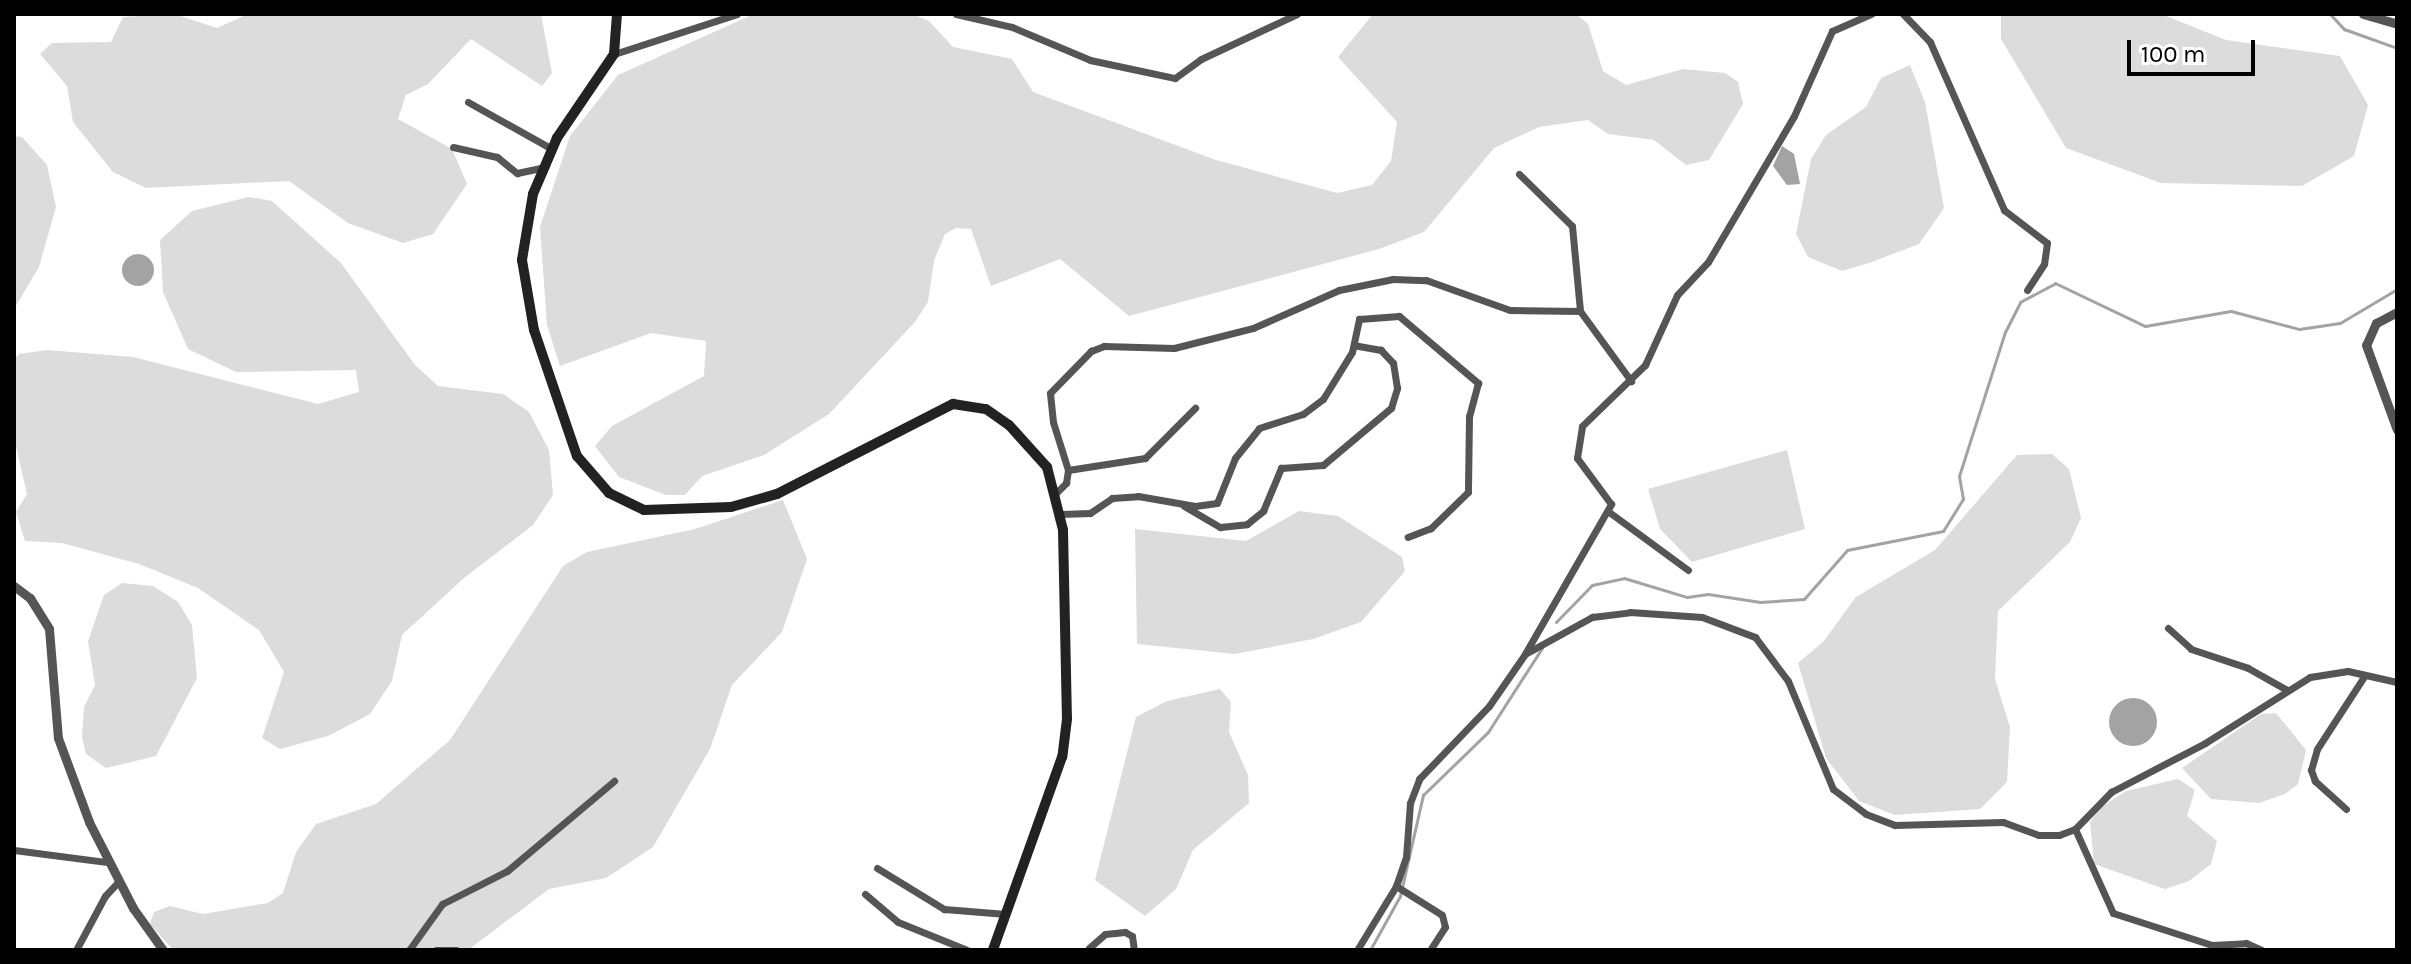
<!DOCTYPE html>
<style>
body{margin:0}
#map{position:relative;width:2411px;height:964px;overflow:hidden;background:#fff;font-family:Karla,sans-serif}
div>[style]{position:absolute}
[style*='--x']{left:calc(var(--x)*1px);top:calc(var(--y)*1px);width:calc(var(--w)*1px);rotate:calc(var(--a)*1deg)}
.green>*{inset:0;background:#dcdcdc}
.water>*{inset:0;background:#a3a3a3}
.round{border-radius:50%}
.stream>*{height:3px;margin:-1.5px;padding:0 1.5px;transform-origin:1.5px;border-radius:1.5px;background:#a3a3a3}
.minor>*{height:7px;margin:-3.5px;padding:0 3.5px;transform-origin:3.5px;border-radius:3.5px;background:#555}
.tertiary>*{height:9px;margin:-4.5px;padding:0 4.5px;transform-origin:4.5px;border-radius:4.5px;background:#555}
.secondary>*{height:10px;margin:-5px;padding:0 5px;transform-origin:5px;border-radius:5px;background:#222}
span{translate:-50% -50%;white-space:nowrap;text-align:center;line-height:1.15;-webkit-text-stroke:8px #fff;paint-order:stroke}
.frame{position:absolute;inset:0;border:16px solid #000;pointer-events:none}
.scale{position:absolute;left:2127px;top:40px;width:128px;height:36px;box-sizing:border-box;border:4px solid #000;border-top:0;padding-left:10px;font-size:24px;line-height:28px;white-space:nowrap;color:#000;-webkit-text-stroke:6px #fff;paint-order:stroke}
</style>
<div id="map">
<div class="green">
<div style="clip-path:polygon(174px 14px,217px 28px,248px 14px,541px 14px,552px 73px,542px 86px,471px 39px,428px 84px,406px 95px,398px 119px,452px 149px,467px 184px,433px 234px,403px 243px,348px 223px,289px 181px,146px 188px,113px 172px,73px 122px,67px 86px,40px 54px,52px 43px,111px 42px,123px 17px)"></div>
<div style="clip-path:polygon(754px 14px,912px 14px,929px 21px,953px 47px,1012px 59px,1033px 92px,1216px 160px,1337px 193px,1372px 185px,1391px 161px,1397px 122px,1338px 57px,1373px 14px,1576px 14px,1588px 24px,1603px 71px,1626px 85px,1683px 69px,1725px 73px,1738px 82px,1743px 104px,1709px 160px,1686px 165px,1654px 140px,1608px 134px,1588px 120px,1539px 127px,1494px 148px,1424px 232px,1379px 249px,1129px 316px,1060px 259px,991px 286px,971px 229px,956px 228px,945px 234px,934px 261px,928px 302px,915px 322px,829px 414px,764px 455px,702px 476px,685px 495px,666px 495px,619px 477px,595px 446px,612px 426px,704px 376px,706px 341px,651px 333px,560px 366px,547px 325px,540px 227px,570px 136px,618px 75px)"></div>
<div style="clip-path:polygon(2001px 14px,2161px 14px,2226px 40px,2340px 56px,2368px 105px,2354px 156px,2302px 186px,2161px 183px,2066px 148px,2001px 39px)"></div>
<div style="clip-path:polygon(1910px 65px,1925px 102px,1944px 208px,1919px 244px,1869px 263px,1842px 271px,1808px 257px,1796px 234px,1811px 159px,1826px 135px,1866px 107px,1881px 78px)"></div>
<div style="clip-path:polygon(14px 136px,22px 137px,47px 165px,56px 207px,39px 267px,14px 309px)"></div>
<div style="clip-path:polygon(249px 197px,272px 201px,341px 263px,415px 365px,438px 386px,503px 394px,529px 412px,549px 450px,553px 495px,533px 525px,464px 578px,402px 635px,392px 681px,370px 714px,328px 736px,280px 749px,262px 738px,284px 672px,259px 630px,198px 588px,139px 564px,62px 543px,25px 541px,16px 512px,27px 494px,14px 438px,14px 359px,19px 354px,47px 350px,133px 357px,318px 404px,359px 392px,356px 370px,236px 372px,188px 349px,163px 292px,160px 240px,192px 211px)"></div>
<div style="clip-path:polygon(1787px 450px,1805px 529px,1692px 562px,1660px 529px,1648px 489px)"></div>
<div style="clip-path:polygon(2052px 454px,2069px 469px,2081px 518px,2070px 542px,1998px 611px,1995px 679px,2010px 727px,2007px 782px,1980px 809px,1895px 815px,1859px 801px,1826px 758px,1798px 663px,1823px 642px,1856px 597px,1935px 550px,2017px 455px)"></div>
<div style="clip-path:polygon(783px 500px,807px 559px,782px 632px,732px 685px,710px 749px,653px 847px,606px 878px,549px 889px,468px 950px,173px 950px,150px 924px,154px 912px,170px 906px,203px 914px,268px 903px,283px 893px,296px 852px,316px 824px,376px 804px,450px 740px,563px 566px,587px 552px,695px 529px)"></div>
<div style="clip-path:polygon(1299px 511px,1338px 516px,1402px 557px,1405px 571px,1361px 622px,1313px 639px,1235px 654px,1137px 644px,1135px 529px,1246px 541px)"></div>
<div style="clip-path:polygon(122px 583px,153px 586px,178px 602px,192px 625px,197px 678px,156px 756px,106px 768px,86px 754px,82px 737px,84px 707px,95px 685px,88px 641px,104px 595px)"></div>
<div style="clip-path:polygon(1220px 689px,1231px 702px,1229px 732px,1248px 775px,1249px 803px,1193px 850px,1176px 889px,1145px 916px,1095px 880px,1136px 717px,1167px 701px)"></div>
<div style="clip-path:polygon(2276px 713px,2306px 750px,2298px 784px,2285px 794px,2259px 803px,2211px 799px,2182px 768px,2261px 714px)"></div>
<div style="clip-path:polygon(2178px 779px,2195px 790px,2187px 816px,2217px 841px,2211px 864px,2189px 881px,2165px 889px,2094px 864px,2090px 822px,2100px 808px,2126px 791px)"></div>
</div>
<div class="water">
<div style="clip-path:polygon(1782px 146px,1794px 154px,1800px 184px,1787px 185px,1773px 166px)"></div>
<div class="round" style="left:122px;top:254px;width:32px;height:32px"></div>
<div class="round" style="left:2109px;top:698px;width:48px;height:48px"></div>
</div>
<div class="stream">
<div style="--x:2330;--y:14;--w:21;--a:47"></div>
<div style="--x:2344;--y:29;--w:56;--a:19.7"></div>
<div style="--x:1556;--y:622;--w:52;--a:-45.8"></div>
<div style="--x:1592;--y:585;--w:33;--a:-12"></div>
<div style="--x:1624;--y:578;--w:66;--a:16.8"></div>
<div style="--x:1687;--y:597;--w:21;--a:-8"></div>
<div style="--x:1708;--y:594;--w:53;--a:8.7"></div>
<div style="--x:1760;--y:602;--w:44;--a:-3.9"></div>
<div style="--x:1804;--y:599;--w:65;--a:-48.7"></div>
<div style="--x:1847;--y:550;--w:98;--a:-11.2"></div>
<div style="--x:1943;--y:531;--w:38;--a:-58"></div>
<div style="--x:1963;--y:499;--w:23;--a:-100"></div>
<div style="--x:1959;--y:476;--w:151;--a:-72.3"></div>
<div style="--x:2005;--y:332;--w:34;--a:-63"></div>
<div style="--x:2020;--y:302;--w:40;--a:-28"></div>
<div style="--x:2055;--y:283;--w:100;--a:25.5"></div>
<div style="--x:2145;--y:326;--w:87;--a:-9.9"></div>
<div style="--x:2231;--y:311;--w:70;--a:14.8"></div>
<div style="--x:2299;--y:329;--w:41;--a:-8.3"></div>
<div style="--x:2340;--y:323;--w:66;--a:-30.8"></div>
<div style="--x:1370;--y:950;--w:62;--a:-60.9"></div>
<div style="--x:1400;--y:896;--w:104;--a:-77.2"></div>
<div style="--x:1423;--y:795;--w:91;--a:-44.1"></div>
<div style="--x:1488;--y:732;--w:100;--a:-57.3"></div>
</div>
<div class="minor">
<div style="--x:956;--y:14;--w:57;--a:13.1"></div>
<div style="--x:1012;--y:27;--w:85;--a:22.9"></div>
<div style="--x:1090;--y:60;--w:87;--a:12"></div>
<div style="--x:1175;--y:78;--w:32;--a:-36"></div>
<div style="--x:1201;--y:59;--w:106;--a:-25.1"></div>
<div style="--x:1903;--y:14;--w:39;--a:46"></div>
<div style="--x:1930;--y:42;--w:184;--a:66.2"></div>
<div style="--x:2004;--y:210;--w:54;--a:37.5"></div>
<div style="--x:2047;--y:243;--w:21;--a:98"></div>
<div style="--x:2044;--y:264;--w:31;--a:123"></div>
<div style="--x:614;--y:54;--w:129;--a:-18"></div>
<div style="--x:468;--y:102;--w:96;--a:29.2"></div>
<div style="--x:453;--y:147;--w:45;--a:12.8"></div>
<div style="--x:497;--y:157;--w:26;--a:39"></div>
<div style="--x:517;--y:173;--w:29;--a:-12"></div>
<div style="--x:1519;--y:174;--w:74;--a:44.5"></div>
<div style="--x:1572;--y:226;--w:85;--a:84.6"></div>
<div style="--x:1068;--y:470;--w:78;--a:-8.9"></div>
<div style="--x:1145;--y:458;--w:71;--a:-45"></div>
<div style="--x:1057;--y:492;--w:13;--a:-45"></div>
<div style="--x:1066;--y:483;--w:13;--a:-81"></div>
<div style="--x:1068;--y:470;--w:50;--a:-107.4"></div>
<div style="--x:1053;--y:422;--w:29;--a:-96"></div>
<div style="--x:1050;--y:393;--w:59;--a:-45.7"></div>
<div style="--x:1091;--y:351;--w:14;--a:-21"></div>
<div style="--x:1104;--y:346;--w:70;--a:1.6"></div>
<div style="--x:1174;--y:348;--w:81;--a:-14.2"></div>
<div style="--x:1253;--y:328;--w:94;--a:-23.8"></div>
<div style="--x:1339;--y:290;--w:55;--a:-11.5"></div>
<div style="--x:1393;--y:279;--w:33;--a:2"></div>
<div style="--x:1426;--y:280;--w:89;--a:19.7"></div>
<div style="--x:1510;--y:310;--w:70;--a:0.8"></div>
<div style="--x:1580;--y:311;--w:87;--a:53.9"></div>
<div style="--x:1184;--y:506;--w:42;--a:30.3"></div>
<div style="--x:1220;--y:527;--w:27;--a:-6"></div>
<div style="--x:1247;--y:524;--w:21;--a:-39"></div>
<div style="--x:1263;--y:511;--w:47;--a:-67.3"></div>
<div style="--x:1281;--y:468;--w:42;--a:-4.1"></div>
<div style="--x:1323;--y:465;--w:89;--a:-40"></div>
<div style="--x:1391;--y:408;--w:21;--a:-73"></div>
<div style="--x:1397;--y:388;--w:25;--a:-99"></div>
<div style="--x:1393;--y:363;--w:18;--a:-133"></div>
<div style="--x:1381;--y:350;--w:27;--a:-170"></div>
<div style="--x:1609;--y:512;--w:98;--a:36.3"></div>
<div style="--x:1061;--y:514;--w:29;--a:-2"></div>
<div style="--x:1090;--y:513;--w:27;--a:-34"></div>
<div style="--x:1112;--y:498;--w:26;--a:-4"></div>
<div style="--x:1138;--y:496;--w:58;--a:10"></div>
<div style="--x:1195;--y:506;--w:22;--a:-8"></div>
<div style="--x:1217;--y:503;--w:48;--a:-68.2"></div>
<div style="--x:1235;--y:458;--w:38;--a:-51"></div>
<div style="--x:1259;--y:428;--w:46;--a:-17.7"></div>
<div style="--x:1303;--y:414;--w:25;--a:-37"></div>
<div style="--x:1323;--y:399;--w:55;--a:-58.3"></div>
<div style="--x:1352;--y:352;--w:34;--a:-78"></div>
<div style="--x:1359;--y:319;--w:40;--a:-4.3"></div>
<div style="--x:1399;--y:316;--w:104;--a:40.3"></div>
<div style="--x:1478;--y:383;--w:34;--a:105"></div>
<div style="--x:1469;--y:416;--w:76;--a:90.8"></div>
<div style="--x:1468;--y:492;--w:52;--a:135.8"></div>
<div style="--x:1431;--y:528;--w:25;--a:159"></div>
<div style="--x:2168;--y:628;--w:31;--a:42"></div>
<div style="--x:2191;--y:649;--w:60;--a:18.4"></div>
<div style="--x:2248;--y:668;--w:45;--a:29.4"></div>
<div style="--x:1526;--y:652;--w:171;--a:-60.1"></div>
<div style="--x:1611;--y:504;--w:57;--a:-126.5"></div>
<div style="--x:1577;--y:458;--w:32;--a:-81"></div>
<div style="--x:1582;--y:426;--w:88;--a:-44.1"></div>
<div style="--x:1645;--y:365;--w:77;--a:-65.4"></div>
<div style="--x:1677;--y:295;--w:45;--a:-46.8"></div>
<div style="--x:1708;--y:262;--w:169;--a:-59.5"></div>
<div style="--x:1794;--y:116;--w:93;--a:-65.9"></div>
<div style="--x:1832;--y:31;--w:43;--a:-23.6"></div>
<div style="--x:2346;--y:809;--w:42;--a:-137.9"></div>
<div style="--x:2315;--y:781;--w:12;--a:-110"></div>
<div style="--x:2311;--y:770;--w:22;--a:-74"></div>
<div style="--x:2317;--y:749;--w:88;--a:-57"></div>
<div style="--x:2075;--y:829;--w:92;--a:65.7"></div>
<div style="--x:2113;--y:913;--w:104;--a:17.9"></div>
<div style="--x:2212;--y:945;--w:34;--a:-3"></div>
<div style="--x:2246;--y:943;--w:17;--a:24"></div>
<div style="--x:14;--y:850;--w:94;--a:7.4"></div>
<div style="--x:877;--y:868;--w:79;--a:31.5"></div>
<div style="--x:944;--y:909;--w:62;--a:4.6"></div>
<div style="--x:1396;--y:886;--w:54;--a:32.2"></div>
<div style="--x:1442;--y:915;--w:12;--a:76"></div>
<div style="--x:1445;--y:927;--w:27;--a:123"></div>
<div style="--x:865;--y:894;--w:43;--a:40.3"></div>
<div style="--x:898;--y:922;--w:74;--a:22.1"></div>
<div style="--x:1089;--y:948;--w:21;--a:-41"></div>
<div style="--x:1105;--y:934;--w:20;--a:-6"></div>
<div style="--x:1125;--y:932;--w:8;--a:30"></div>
<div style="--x:1132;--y:936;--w:14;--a:82"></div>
<div style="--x:76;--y:950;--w:61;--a:-61.8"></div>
<div style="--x:105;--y:896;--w:19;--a:-47"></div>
<div style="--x:409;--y:950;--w:57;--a:-54.3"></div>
<div style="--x:442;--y:904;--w:73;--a:-26.9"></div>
<div style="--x:507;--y:871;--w:140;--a:-40.1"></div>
<div style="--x:436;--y:950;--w:20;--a:0"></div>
<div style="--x:1357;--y:950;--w:75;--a:-58.6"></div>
<div style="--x:1396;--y:886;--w:31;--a:-71"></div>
<div style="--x:1406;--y:857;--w:54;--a:-85.8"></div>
<div style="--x:1410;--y:803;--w:26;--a:-69"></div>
<div style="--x:1419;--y:779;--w:101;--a:-46.2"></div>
<div style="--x:1489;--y:706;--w:63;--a:-55.3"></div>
<div style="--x:1525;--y:654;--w:77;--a:-28.9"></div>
<div style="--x:1592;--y:617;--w:38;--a:-7"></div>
<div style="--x:1630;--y:612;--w:72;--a:4"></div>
<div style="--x:1702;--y:617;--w:57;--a:20.7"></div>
<div style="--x:1755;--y:637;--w:55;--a:53.1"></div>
<div style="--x:1788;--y:681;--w:117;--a:67.4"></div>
<div style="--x:1833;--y:789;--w:41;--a:37.1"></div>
<div style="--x:1866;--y:814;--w:31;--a:21"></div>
<div style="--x:1895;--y:825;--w:108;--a:-1.6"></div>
<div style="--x:2003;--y:822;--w:38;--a:20"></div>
<div style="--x:2039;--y:835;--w:20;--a:0"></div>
<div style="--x:2059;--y:835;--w:17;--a:-21"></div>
<div style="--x:2075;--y:829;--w:52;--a:-45.8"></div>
<div style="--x:2111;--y:792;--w:106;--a:-27.5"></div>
<div style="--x:2205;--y:743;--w:124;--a:-32.2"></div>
<div style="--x:2310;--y:677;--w:38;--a:-9"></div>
<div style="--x:2348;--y:671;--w:50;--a:12.7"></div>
</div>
<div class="tertiary">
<div style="--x:2363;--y:14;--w:35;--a:16"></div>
<div style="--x:2397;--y:312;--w:24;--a:152"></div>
<div style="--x:2376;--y:323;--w:24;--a:114"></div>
<div style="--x:2366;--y:345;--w:90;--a:70"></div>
<div style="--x:14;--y:586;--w:20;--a:37"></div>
<div style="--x:30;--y:598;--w:36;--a:58"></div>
<div style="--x:49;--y:629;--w:109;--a:85.3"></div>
<div style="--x:58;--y:738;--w:90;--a:69.7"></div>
<div style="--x:89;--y:822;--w:97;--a:62.9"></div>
<div style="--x:133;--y:908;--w:52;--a:54.5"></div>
</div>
<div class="secondary">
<div style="--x:617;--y:14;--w:40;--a:94.3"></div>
<div style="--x:614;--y:54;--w:102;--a:124.2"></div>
<div style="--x:557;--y:138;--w:61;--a:113.2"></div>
<div style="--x:533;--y:194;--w:67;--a:99.5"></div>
<div style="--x:522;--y:260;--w:71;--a:80.3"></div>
<div style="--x:534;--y:330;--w:133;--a:71.2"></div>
<div style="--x:577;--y:456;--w:49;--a:49.1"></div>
<div style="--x:609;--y:493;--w:39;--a:26"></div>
<div style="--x:644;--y:510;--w:87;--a:-2"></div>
<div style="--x:731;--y:507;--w:48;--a:-15.8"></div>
<div style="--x:777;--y:494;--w:198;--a:-27.1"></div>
<div style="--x:953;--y:404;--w:33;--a:9"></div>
<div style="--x:986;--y:409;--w:28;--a:35"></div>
<div style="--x:1009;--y:425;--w:57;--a:47.9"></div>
<div style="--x:1047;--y:467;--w:65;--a:75.7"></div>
<div style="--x:1063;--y:530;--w:189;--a:88.8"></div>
<div style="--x:1067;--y:719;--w:38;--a:97"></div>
<div style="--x:1062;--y:757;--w:205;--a:109.7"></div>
</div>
<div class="frame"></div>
<div class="scale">100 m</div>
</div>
